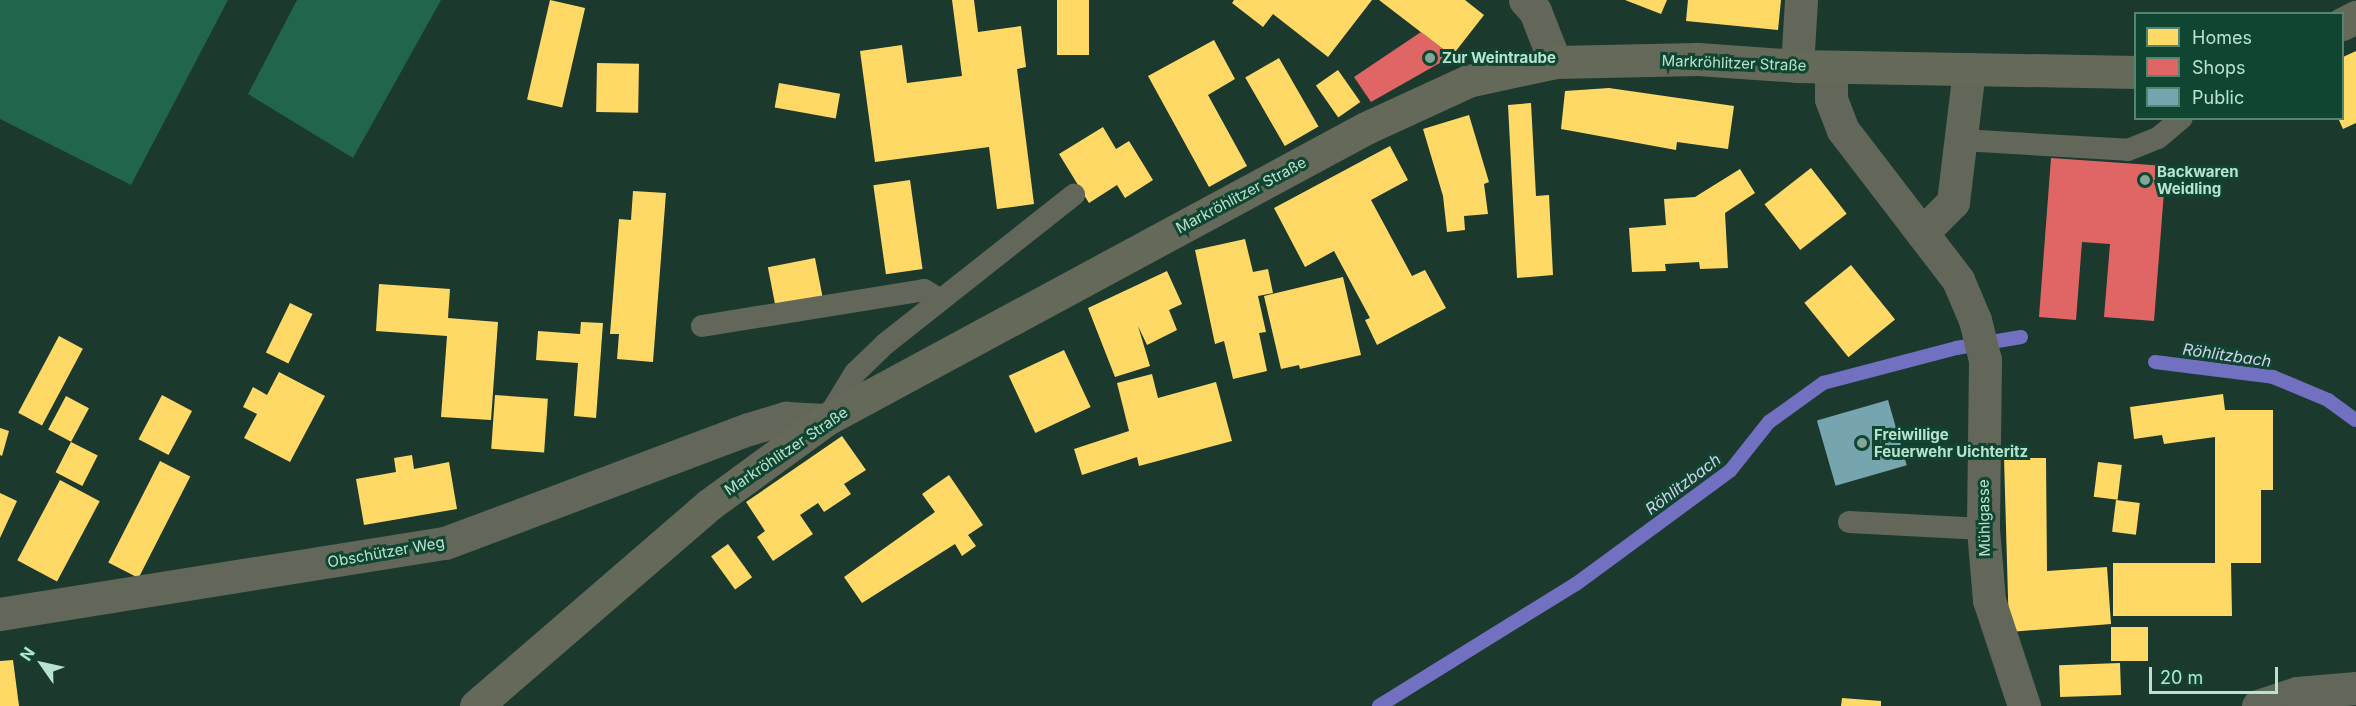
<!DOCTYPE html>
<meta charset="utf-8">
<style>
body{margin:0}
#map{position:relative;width:2356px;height:706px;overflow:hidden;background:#1c392e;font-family:Inter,sans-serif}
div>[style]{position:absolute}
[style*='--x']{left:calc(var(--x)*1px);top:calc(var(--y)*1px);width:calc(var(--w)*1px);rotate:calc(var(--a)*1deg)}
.green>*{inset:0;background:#21654b}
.homes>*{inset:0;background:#ffd966;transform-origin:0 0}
.shops>*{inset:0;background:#e06666}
.public>*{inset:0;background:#76a5af;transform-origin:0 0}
.stream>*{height:14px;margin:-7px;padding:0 7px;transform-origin:7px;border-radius:7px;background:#7270c1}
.service>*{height:22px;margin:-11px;padding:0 11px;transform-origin:11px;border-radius:11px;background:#62675a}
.minor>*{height:33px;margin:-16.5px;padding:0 16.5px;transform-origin:16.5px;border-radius:16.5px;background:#62675a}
.secondary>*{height:33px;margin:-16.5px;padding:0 16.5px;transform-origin:16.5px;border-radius:16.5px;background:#65695a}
.dots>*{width:16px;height:16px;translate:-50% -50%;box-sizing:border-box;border:3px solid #104532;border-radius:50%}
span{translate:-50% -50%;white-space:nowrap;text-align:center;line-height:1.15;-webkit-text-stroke:6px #104532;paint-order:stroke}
.poi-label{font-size:15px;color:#b8e4cf;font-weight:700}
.left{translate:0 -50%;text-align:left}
.street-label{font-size:15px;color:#b8e4cf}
.water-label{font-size:16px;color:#d2d3eb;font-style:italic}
.legend{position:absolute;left:2134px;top:12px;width:210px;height:108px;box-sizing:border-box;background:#104532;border:2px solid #538571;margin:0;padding:8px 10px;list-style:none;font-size:18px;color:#b8e4cf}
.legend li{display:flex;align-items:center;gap:12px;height:30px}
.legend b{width:30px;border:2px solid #538571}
.north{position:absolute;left:12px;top:634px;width:60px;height:60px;-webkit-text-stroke:4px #104532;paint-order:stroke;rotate:304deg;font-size:16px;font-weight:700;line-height:24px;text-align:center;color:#b8e4cf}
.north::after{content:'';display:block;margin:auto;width:21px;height:27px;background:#b8e4cf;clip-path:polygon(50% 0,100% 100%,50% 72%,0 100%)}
.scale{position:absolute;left:2149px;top:667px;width:129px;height:27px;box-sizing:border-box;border:3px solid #b8e4cf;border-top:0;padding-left:8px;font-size:18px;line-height:21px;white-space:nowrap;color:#b8e4cf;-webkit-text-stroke:4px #104532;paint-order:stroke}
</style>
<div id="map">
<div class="green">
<div style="clip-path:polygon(0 0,228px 0,131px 185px,0 119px)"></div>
<div style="clip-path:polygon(297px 0,441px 0,353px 158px,248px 94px)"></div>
</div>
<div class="homes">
<div style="left:550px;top:0;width:36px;height:102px;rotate:13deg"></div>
<div style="clip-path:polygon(952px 0,974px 0,978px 32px,1021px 26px,1026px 67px,1017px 69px,1034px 204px,997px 209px,989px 147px,875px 162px,860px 51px,902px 45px,907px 83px,962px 76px)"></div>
<div style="left:1057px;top:0;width:32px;height:55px"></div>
<div style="clip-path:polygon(1234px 0,1372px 0,1328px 57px,1273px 14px,1263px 27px,1232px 3px)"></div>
<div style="clip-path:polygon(1379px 0,1465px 0,1484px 15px,1452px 56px)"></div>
<div style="clip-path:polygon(1625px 0,1667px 0,1661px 14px)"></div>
<div style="clip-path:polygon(1688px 0,1781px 0,1778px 30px,1686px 21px)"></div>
<div style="clip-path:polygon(1214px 40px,1235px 79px,1208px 95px,1247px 166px,1209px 187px,1148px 76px)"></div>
<div style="clip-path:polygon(2356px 51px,2356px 123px,2343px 129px,2338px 118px,2343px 118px,2343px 57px)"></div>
<div style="left:1279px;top:58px;width:79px;height:39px;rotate:60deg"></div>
<div style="left:597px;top:63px;width:42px;height:49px;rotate:1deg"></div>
<div style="left:1338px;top:70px;width:39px;height:27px;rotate:55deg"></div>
<div style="left:779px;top:83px;width:62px;height:25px;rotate:10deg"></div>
<div style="clip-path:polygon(1609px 88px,1734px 106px,1728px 149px,1677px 142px,1676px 150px,1561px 129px,1565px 91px)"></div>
<div style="clip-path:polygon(1531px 103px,1536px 196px,1549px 195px,1553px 275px,1517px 278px,1508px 105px)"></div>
<div style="clip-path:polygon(1469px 115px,1489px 182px,1484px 184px,1488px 214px,1464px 216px,1465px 230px,1447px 232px,1443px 196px,1423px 129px)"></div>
<div style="clip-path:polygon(1103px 127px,1116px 149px,1129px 141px,1153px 180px,1125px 198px,1117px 185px,1089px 203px,1059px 154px)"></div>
<div style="clip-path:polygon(1390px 146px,1408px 180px,1371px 200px,1412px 276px,1425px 270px,1446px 308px,1377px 345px,1365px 320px,1370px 318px,1334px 251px,1305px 267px,1274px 208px)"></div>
<div style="left:1811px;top:168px;width:58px;height:59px;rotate:52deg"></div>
<div style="clip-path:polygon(1740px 169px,1755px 193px,1725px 213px,1728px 268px,1700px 269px,1699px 262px,1665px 264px,1666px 271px,1632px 272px,1629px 228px,1666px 225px,1664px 199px,1695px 197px)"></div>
<div style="left:910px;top:180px;width:90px;height:37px;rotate:82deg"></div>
<div style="clip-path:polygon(633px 191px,666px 193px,653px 362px,617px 359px,619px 334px,610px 334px,619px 219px,631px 220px)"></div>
<div style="clip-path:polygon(1245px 239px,1253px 272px,1268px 269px,1273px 293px,1258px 296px,1266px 332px,1259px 333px,1267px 371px,1233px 379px,1224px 341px,1215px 344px,1195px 250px)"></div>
<div style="left:815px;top:258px;width:41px;height:48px;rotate:79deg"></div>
<div style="left:1851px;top:265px;width:70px;height:60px;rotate:51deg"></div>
<div style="clip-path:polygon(1167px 271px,1182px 304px,1169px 310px,1177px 330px,1147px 345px,1138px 326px,1150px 366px,1115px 377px,1088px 308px)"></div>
<div style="clip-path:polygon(1343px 277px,1361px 355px,1300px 369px,1299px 365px,1281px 369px,1264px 296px)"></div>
<div style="clip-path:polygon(379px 284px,450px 289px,448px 318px,498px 322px,491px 420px,441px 417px,447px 336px,376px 331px)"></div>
<div style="left:290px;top:303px;width:25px;height:55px;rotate:26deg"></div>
<div style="clip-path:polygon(581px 322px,603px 323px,596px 418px,574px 416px,578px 363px,536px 360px,538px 331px,580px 334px)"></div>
<div style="left:59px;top:336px;width:27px;height:87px;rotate:28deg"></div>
<div style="left:1064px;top:350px;width:63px;height:61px;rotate:65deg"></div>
<div style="clip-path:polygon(279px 372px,325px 396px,290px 462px,244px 438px,257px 414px,243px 407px,253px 387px,267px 395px)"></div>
<div style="clip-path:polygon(1152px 374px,1158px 398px,1216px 382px,1232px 441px,1139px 466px,1137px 457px,1082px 475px,1074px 449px,1129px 431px,1117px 383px)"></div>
<div style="clip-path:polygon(2223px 394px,2225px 410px,2273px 410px,2273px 490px,2261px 490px,2261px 563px,2231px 563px,2232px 616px,2113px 616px,2113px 563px,2215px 563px,2215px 437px,2164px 444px,2162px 435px,2134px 439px,2130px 407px)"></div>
<div style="left:162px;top:395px;width:34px;height:50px;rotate:28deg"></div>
<div style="left:495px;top:395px;width:53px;height:54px;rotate:4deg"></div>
<div style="left:66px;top:396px;width:26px;height:38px;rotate:28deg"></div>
<div style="clip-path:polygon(0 428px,9px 431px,2px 456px,0 455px)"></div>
<div style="clip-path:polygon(842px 436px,866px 470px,844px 484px,851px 494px,824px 512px,818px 503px,800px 515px,813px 534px,773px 561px,757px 537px,765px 531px,746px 502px)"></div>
<div style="left:71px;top:442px;width:30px;height:34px;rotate:27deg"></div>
<div style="clip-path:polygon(412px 455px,414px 469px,449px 462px,457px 509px,364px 525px,356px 479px,396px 472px,394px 458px)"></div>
<div style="clip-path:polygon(2004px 458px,2046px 458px,2047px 571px,2107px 567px,2111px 624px,2009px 632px)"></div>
<div style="left:160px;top:461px;width:34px;height:114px;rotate:27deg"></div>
<div style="left:2098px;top:462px;width:24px;height:35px;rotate:7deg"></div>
<div style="clip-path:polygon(949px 475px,983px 525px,968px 535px,976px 546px,962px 556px,955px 544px,862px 603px,844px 577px,935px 512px,922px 494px)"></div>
<div style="left:60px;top:480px;width:45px;height:91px;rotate:28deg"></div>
<div style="clip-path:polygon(0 493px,17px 501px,0 538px)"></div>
<div style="left:2116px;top:500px;width:24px;height:32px;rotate:7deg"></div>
<div style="left:728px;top:544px;width:41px;height:21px;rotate:54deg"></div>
<div style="left:2148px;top:627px;width:34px;height:37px;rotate:90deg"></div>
<div style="clip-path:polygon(13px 660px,19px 706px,0 706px,0 661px)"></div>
<div style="left:2120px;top:663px;width:32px;height:61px;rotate:88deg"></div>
<div style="clip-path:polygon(1842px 698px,1881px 701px,1881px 706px,1841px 706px)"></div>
</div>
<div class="shops">
<div style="clip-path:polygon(1421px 32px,1452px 56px,1371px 102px,1354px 77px)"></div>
<div style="clip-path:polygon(2051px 158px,2166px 166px,2154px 321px,2104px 317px,2110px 244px,2082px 242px,2076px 320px,2039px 317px)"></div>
</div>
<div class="public">
<div style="left:1888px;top:400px;width:68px;height:74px;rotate:74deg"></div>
</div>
<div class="stream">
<div style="--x:2155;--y:362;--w:119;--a:7.2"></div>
<div style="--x:2273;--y:377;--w:60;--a:22.7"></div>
<div style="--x:2328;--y:400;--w:34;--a:36"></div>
<div style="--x:1379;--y:706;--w:232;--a:-31.8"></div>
<div style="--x:1576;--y:584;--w:191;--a:-36.3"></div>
<div style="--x:1730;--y:471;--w:63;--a:-51.5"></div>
<div style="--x:1769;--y:422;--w:67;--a:-35.8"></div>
<div style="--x:1823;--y:383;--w:138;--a:-14.7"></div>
<div style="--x:1956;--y:348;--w:66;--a:-9.6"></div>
</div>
<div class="service">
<div style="--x:1962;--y:140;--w:166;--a:3.4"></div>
<div style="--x:2128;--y:150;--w:32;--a:-22"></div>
<div style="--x:2158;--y:138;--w:31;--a:-40"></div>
<div style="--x:702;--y:326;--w:225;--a:-9.2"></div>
<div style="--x:924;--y:290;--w:17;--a:31"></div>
<div style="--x:828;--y:417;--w:52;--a:-58.5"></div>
<div style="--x:855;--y:373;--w:42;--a:-44"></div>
<div style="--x:885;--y:344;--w:241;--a:-38.3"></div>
<div style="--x:1849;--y:522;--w:134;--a:3"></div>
</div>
<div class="minor">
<div style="--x:1525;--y:0;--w:15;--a:48"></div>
<div style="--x:1535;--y:11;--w:55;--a:68.6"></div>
<div style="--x:1797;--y:66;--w:66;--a:-86.5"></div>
<div style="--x:1831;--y:67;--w:32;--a:90"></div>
<div style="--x:1831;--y:99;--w:33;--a:69"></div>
<div style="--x:1843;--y:130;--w:189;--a:52.5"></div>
<div style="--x:1958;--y:280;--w:43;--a:67"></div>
<div style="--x:1975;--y:320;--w:41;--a:76"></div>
<div style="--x:1985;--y:360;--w:169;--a:90.7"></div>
<div style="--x:1983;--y:529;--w:71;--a:85.2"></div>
<div style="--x:1989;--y:600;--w:112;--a:71.7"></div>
<div style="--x:1922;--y:233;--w:44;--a:-45"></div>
<div style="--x:1953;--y:202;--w:134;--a:-83.1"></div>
<div style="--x:0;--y:614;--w:451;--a:-9.1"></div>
<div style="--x:445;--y:543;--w:325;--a:-20.6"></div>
<div style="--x:749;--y:429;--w:39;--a:-17"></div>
<div style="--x:786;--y:418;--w:39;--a:3"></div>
<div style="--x:2258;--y:706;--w:41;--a:-18.4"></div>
<div style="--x:2297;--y:693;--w:59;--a:-4.8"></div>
</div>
<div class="secondary">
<div style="--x:2342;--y:24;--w:16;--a:-27"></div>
<div style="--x:476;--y:706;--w:309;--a:-40.8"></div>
<div style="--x:710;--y:504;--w:142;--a:-36.1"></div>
<div style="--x:825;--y:420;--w:615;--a:-28.36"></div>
<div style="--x:1366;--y:128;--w:112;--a:-24.7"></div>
<div style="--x:1468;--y:81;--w:89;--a:-12.3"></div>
<div style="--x:1555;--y:62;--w:143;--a:-1.2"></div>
<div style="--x:1698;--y:59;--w:99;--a:4"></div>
<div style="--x:1797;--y:66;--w:339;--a:1"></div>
</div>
<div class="dots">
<div style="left:1430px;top:58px;background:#81a897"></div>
<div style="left:2145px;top:180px;background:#81a897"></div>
<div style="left:1862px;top:443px;background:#81a897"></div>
</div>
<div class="poi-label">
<span class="left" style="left:1442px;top:58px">Zur Weintraube</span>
<span class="left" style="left:2157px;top:180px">Backwaren<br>Weidling</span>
<span class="left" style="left:1874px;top:443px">Freiwillige<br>Feuerwehr Uichteritz</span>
</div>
<div class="street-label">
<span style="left:1734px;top:63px;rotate:2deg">Markröhlitzer Straße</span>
<span style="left:1241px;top:195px;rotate:-28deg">Markröhlitzer Straße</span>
<span style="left:786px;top:451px;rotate:-34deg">Markröhlitzer Straße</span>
<span style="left:1984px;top:518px;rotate:-91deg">Mühlgasse</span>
<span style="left:386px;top:552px;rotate:-10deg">Obschützer Weg</span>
</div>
<div class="water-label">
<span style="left:2227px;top:355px;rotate:8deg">Röhlitzbach</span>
<span style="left:1683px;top:484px;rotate:-37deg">Röhlitzbach</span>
</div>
<ul class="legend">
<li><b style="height:16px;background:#ffd966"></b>Homes</li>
<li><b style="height:16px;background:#e06666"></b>Shops</li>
<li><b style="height:16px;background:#76a5af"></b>Public</li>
</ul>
<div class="north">N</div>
<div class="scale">20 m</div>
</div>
